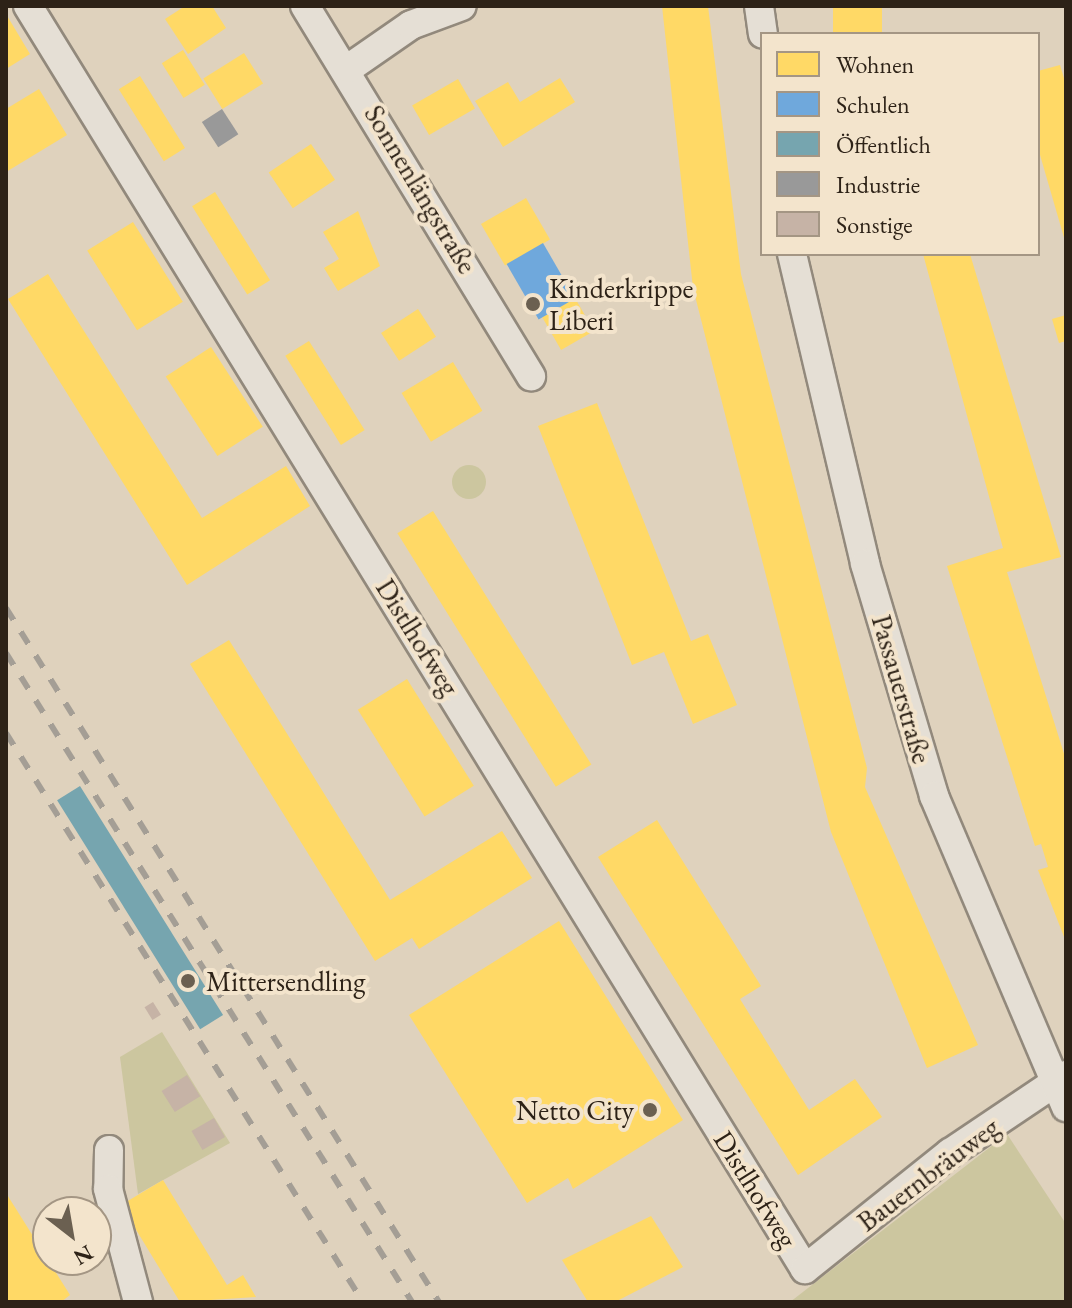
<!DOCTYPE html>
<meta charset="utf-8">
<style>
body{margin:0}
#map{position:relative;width:1072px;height:1308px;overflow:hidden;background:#dfd2bd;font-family:"EB Garamond",serif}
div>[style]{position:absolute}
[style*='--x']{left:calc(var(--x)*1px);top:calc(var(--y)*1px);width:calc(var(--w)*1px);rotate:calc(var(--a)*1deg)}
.green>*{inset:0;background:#ccc69f}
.round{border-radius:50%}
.homes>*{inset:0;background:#ffd966;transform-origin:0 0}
.schools>*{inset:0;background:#6fa8dc;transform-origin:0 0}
.public>*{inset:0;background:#76a5af;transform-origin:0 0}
.industry>*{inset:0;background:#999;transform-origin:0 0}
.building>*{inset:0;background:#c6b3a6;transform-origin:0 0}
.roads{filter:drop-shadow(2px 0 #92897c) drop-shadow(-2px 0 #92897c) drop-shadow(0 2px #92897c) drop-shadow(0 -2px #92897c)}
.minor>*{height:28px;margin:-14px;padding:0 14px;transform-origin:14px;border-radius:14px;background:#e5dfd5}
.rail>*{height:6px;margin-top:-3px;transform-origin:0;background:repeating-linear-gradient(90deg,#a49e95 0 14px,transparent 0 28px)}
.dots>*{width:22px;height:22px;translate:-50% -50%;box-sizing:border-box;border:4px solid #f3e4cc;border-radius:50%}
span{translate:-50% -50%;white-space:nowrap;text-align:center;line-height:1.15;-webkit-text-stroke:8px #f3e4cc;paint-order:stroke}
.street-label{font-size:28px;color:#2d2217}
.poi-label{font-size:28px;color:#2d2217}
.left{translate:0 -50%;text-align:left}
.right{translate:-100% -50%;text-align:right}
.frame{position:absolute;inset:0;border:8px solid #2d2217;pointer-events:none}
.legend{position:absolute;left:760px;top:32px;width:280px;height:224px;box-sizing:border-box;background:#f3e4cc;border:2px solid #a49684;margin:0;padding:10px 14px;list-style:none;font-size:24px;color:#2d2217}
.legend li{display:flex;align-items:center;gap:16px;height:40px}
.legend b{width:40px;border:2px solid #a49684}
.north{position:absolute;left:32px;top:1196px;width:80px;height:80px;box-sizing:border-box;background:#f3e4cc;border:2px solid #a49684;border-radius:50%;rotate:149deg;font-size:22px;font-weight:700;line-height:32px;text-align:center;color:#2d2217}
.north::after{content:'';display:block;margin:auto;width:28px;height:36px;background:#6b6051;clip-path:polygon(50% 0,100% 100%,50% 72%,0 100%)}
</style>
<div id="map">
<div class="green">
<div class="round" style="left:452px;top:465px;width:34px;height:34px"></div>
<div style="clip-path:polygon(162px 1032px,230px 1143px,138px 1194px,120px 1057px)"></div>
<div style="clip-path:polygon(1007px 1134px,1066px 1224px,1066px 1302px,790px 1302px)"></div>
</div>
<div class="homes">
<div style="clip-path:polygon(185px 6px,212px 6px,226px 28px,188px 54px,165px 19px)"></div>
<div style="clip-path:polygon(662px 6px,708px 6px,741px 274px,867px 768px,865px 787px,978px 1045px,927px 1068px,831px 832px,693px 288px)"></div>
<div style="left:833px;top:6px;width:49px;height:28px"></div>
<div style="clip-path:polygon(6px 14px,30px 54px,6px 69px)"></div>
<div style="left:183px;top:50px;width:41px;height:25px;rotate:58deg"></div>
<div style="left:244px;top:53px;width:36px;height:48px;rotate:58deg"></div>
<div style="clip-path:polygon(1060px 65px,1066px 85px,1065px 241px,1038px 148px,1038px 71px)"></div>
<div style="left:140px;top:76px;width:85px;height:25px;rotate:58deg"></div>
<div style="clip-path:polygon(560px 78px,575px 102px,503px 147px,475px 101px,508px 82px,520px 102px)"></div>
<div style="left:458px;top:79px;width:34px;height:53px;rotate:60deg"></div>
<div style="clip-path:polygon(39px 89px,67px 135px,6px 172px,6px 109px)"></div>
<div style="left:311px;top:144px;width:43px;height:51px;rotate:56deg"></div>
<div style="left:215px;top:192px;width:104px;height:27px;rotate:58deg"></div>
<div style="left:526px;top:198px;width:48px;height:52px;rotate:60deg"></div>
<div style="clip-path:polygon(358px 211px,380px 266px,338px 291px,324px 268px,339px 259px,323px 232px)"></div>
<div style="left:133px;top:222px;width:94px;height:54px;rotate:58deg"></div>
<div style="clip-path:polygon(923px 254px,970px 254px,1061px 557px,1007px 572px,1066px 760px,1066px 942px,1038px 870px,1048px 867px,1041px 844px,1035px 846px,947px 566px,1003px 548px)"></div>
<div style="clip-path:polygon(48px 274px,202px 518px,286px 466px,310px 506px,187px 585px,8px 299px)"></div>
<div style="left:575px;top:298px;width:38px;height:38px;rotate:60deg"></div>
<div style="left:418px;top:309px;width:33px;height:44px;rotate:57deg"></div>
<div style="clip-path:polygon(1066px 315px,1066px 341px,1059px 343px,1052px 319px)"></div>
<div style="left:309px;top:341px;width:105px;height:28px;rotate:58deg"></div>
<div style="left:211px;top:347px;width:95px;height:54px;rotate:57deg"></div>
<div style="left:453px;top:362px;width:57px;height:60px;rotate:59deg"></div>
<div style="clip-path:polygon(597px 403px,691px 641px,708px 634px,737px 705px,693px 724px,664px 652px,632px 665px,538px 426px)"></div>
<div style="left:433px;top:511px;width:299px;height:42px;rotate:58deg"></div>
<div style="clip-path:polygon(229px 640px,390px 900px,502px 831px,532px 878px,419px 949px,412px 938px,375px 961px,190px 664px)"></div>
<div style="left:407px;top:679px;width:126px;height:58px;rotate:58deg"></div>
<div style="clip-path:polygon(657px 820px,761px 986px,740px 999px,809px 1110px,855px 1079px,882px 1117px,798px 1175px,598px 857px)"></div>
<div style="clip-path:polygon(559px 921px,683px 1120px,573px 1189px,568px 1178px,527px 1203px,409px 1015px)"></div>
<div style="clip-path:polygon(163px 1180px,227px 1285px,243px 1275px,256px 1297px,180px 1302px,121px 1205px)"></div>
<div style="clip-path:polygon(6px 1193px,70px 1295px,61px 1302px,6px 1302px)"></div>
<div style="clip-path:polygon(651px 1216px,683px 1267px,615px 1302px,588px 1302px,562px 1260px)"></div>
</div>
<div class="schools">
<div style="left:543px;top:243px;width:64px;height:42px;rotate:60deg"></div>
</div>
<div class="public">
<div style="left:80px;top:786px;width:270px;height:27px;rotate:58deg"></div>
</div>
<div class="industry">
<div style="left:222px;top:109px;width:30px;height:24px;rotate:57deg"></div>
</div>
<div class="building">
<div style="left:153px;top:1002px;width:15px;height:10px;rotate:58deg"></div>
<div style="left:187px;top:1075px;width:25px;height:30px;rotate:58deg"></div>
<div style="left:214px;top:1118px;width:22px;height:26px;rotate:60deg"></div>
</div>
<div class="roads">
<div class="minor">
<div style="--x:28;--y:6;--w:1483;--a:58.4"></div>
<div style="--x:805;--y:1269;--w:186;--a:-38.7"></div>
<div style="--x:950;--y:1153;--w:140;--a:-33.9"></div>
<div style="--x:305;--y:6;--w:434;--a:58.6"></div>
<div style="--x:759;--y:6;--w:28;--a:82"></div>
<div style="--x:349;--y:68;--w:75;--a:-34.7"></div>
<div style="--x:411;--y:25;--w:54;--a:-20.4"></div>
<div style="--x:792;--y:254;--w:318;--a:76.7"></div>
<div style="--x:865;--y:564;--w:242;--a:73.4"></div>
<div style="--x:934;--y:796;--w:338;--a:67"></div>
<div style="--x:109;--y:1150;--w:39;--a:91"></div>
<div style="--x:108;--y:1189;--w:117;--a:75.1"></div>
</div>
</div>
<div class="rail">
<div style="--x:6;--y:608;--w:818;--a:58.04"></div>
<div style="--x:6;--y:653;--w:766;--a:57.97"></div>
<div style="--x:6;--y:733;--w:672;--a:57.9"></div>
</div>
<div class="dots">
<div style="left:533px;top:304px;background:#6b6051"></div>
<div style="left:188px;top:981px;background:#6b6051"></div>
<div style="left:650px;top:1110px;background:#6b6051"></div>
</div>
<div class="street-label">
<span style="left:421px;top:189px;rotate:59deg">Sonnenlängstraße</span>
<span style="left:418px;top:637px;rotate:58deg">Distlhofweg</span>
<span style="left:902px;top:689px;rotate:74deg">Passauerstraße</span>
<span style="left:928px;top:1174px;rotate:-37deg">Bauernbräuweg</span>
<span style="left:756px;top:1189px;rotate:58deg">Distlhofweg</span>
</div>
<div class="poi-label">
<span class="left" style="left:549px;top:304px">Kinderkrippe<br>Liberi</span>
<span class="left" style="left:206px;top:981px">Mittersendling</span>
<span class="right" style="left:634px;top:1110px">Netto City</span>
</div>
<div class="frame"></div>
<ul class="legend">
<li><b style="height:22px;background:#ffd966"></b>Wohnen</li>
<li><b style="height:22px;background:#6fa8dc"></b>Schulen</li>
<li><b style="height:22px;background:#76a5af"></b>Öffentlich</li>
<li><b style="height:22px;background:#999"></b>Industrie</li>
<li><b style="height:22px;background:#c6b3a6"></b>Sonstige</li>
</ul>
<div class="north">N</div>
</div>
